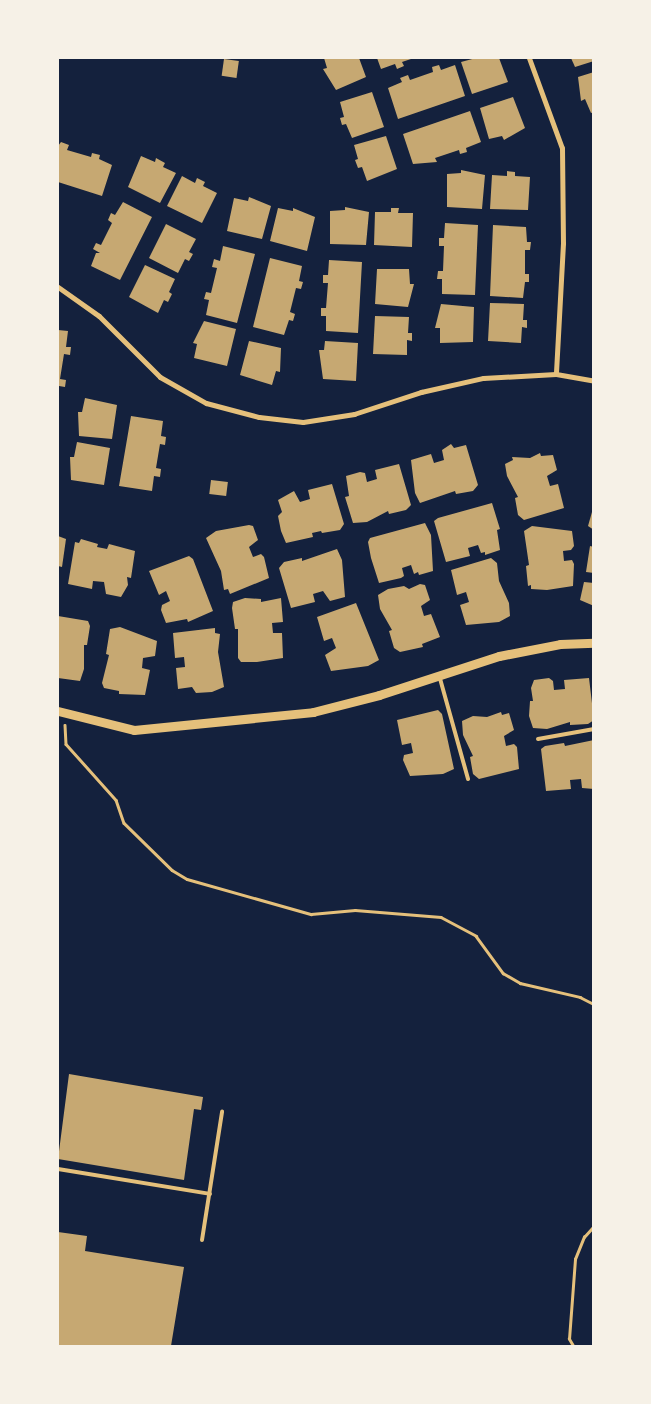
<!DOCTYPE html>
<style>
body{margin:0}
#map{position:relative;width:651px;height:1404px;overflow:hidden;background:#14213d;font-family:Overpass,sans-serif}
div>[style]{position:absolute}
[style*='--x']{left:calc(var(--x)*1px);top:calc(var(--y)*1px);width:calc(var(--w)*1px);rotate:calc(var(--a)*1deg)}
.building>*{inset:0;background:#c6a872;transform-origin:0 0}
.path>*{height:2.5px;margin:-1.25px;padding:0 1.25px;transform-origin:1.25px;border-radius:1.25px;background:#e5c07b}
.service>*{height:4px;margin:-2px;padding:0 2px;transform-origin:2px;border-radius:2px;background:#e5c07b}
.minor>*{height:5px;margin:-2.5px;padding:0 2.5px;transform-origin:2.5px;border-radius:2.5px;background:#e5c07b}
.tertiary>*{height:9px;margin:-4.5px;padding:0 4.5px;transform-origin:4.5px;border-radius:4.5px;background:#e5c07b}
span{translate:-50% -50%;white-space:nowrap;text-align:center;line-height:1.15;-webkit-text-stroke:4px #f6f1e7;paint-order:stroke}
.frame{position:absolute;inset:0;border:59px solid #f6f1e7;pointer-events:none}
</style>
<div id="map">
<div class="building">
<div style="clip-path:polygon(324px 58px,359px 58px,366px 77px,336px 90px,323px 69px,327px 68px)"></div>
<div style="clip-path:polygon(377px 58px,414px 58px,402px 62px,404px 66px,397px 69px,395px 64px,381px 69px)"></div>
<div style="clip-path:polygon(476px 58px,499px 58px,508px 82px,472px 94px,461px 62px)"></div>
<div style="clip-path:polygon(571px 58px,594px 58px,594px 61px,575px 67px)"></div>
<div style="left:224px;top:59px;width:15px;height:17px;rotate:8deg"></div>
<div style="clip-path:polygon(439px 65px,441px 70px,455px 65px,465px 96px,398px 119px,388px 88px,402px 82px,400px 78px,408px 75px,410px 80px,433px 72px,432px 67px)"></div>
<div style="clip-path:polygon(594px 72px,594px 112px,591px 113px,585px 99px,581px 101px,578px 77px)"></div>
<div style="clip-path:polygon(372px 92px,384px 127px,352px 138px,346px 124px,342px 125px,340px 118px,344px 117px,340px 102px)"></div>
<div style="clip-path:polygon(513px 97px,525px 128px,504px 140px,502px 136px,489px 139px,480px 108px)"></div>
<div style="clip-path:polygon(470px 111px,481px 142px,466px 148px,467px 152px,460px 154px,459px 150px,435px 158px,437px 162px,413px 164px,403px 134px)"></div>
<div style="clip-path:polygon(386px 136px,397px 169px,367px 181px,362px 167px,358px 168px,355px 160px,358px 159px,354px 145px)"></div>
<div style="clip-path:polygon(61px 142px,69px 145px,67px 150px,91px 157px,92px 153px,100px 155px,99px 159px,112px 165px,102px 196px,58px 182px,58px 146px)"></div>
<div style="clip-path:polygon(141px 156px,155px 162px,156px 158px,165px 163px,163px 167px,176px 173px,160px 203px,128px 187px)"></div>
<div style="clip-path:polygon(461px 170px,485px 175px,482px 209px,447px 207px,447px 174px,461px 173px)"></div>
<div style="clip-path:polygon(507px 171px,515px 172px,515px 176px,530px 177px,528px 210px,490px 209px,492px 175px,507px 176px)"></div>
<div style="clip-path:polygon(182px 176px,195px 183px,197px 178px,205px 182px,203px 186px,217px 193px,202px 223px,167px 206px)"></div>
<div style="clip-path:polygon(249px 197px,271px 206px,262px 239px,227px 231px,234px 198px,248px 201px)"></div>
<div style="clip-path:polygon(123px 202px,152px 217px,120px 280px,91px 266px,96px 253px,100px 253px,93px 249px,96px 243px,101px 245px,112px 223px,108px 220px,111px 213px,115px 215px)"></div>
<div style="clip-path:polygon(345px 207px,369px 212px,366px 245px,330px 244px,330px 211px,345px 210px)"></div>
<div style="clip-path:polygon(278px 208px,293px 211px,293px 208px,315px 217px,307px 251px,270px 241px)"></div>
<div style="clip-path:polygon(391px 208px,399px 208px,398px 213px,413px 213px,412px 247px,374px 245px,375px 212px,391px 212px)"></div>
<div style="clip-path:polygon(445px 223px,478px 225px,475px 295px,442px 294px,442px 279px,437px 279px,438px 271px,443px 271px,444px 246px,439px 246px,439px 238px,444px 238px)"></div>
<div style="clip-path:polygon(166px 224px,196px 239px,189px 252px,193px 254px,189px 261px,185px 259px,178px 273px,149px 258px)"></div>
<div style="clip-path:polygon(493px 225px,526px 227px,527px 242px,531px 242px,530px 250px,525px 250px,525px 274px,529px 274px,529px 282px,525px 282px,523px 298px,490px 296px)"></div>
<div style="clip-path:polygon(223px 246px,255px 254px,237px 323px,206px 315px,209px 300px,204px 299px,206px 292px,211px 293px,217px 268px,212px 267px,214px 259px,220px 261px)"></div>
<div style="clip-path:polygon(270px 258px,302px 266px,299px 281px,303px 282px,301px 289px,296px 288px,290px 312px,295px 314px,293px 321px,289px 320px,284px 335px,253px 327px)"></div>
<div style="clip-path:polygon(329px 260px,362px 262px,358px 333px,326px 331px,326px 316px,321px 316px,321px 308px,326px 308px,328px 283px,323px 283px,323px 275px,328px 275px)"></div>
<div style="clip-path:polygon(145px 265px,175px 279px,169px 292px,172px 294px,168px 302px,164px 300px,158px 313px,129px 297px)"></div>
<div style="clip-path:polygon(377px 269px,409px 269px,410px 284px,414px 284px,408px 307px,375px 304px)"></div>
<div style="clip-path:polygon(490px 303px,524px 304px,523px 320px,527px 320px,527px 328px,522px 327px,521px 343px,488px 341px)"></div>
<div style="clip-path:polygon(441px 304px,474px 307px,473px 342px,440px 343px,440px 328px,435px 328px)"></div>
<div style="clip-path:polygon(375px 316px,409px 317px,408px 333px,412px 333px,412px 341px,407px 340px,407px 355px,373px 354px)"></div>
<div style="clip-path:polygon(204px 321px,236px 329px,227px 366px,194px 358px,197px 344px,193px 343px)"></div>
<div style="clip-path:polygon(58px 330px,68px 331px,66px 347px,71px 347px,70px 355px,64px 354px,60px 379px,66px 380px,65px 387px,59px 386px,58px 395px)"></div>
<div style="clip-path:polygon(249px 341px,281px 348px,280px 372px,276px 371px,272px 385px,240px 375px)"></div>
<div style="clip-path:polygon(325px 341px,358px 343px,356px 381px,323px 379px,319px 350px,324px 350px)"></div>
<div style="clip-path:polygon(85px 398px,117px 405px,112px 439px,79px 436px,78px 412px,82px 412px)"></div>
<div style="clip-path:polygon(131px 416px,163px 421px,161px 436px,166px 437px,165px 445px,160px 444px,156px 468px,161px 469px,160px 477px,154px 476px,152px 491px,119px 486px)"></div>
<div style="clip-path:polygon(77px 442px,110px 448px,104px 485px,71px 480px,70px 457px,74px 457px)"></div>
<div style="clip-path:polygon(451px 444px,454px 448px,466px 445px,478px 485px,473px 491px,456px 494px,455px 491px,420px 503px,415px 493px,411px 460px,431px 454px,434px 463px,444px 460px,442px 450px)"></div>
<div style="clip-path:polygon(540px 453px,541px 456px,553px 455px,557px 470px,547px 476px,550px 486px,558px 484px,564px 508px,524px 520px,518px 515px,515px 498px,518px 497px,507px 476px,505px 464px,513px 460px,512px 457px,530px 458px)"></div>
<div style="clip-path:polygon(399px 464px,411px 505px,406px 510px,389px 514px,388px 511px,367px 522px,353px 523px,345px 497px,349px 496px,346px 476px,360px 472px,365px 473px,367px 482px,377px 479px,375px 470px)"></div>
<div style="left:211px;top:480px;width:17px;height:14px;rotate:7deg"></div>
<div style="clip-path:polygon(332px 484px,344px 524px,340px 530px,322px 533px,321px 531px,312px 533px,313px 537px,286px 543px,281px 531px,278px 516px,282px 512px,278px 500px,294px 491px,300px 502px,310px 499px,308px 490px)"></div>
<div style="clip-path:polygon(492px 503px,500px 529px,497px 530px,500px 550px,485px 555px,485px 552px,481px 553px,478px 545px,468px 548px,470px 556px,446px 562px,434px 521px,438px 518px)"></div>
<div style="clip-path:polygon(592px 512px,594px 512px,594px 530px,588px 526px)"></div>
<div style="clip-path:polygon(425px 523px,431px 535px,433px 571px,419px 575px,418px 572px,414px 574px,411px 565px,402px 568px,404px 576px,401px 578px,379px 583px,371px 558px,368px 542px,370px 538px)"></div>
<div style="clip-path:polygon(249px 525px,253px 526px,258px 540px,249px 547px,253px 557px,261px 554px,264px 557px,269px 578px,230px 594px,228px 589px,224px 590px,221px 571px,206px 538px,216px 531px)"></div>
<div style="clip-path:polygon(532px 526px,572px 531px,574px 546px,571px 550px,563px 551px,564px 561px,572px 560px,574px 564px,573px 586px,547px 590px,531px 589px,531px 585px,528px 586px,526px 566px,529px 565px,524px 531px)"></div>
<div style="clip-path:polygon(58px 536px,66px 539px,62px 567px,58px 566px)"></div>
<div style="clip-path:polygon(81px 539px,98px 544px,97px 547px,107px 549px,109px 544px,135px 551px,131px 578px,127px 577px,128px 585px,121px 597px,106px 594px,104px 582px,93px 581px,92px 589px,68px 584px,75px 542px,79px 543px)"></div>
<div style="clip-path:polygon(590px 546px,594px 547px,594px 573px,586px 572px)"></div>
<div style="clip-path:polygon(337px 549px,342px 560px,345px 597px,330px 601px,323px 591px,313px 594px,315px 602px,291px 608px,279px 568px,284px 562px,302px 558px,302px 561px)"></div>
<div style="clip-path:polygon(189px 556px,193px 559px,213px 611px,188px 622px,187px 619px,166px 623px,161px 610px,162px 605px,170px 601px,166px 591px,159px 595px,149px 571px)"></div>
<div style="clip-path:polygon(491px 558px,497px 563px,499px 581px,509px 603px,510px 616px,499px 622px,466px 625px,460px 605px,469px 602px,466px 592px,457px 595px,451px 570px)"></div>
<div style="clip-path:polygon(584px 582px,594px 583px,594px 606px,580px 600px)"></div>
<div style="clip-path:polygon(420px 584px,425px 585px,430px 600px,421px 606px,424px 616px,431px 614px,440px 637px,422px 644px,423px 647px,400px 652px,394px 648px,389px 631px,392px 630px,380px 609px,378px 595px,388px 589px,404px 586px,409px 589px)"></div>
<div style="clip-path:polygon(245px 598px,261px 599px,261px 602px,281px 598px,283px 622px,272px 623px,273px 633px,282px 633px,283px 658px,257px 662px,241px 662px,238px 658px,238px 629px,235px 629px,232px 608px,233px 602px)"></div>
<div style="clip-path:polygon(356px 603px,379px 660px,368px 666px,331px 671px,325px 655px,336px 648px,332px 638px,324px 641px,317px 617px)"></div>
<div style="clip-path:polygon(58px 616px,88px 621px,90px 626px,87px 645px,84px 645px,84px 669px,80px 681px,58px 678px)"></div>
<div style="clip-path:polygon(120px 627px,157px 641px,155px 656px,143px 658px,142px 668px,150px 670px,145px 695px,119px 694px,119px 691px,104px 688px,102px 683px,109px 655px,106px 654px,110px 629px)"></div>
<div style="clip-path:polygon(215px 628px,215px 633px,220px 634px,218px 652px,224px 687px,212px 692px,196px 693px,192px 687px,178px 689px,176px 668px,185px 667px,184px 657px,175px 658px,173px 633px)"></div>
<div style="clip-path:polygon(549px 678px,553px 681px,554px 690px,565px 689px,564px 680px,589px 678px,594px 720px,588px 724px,570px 725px,570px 722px,547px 729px,533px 728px,529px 716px,530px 701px,533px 701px,531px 688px,534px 680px)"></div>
<div style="clip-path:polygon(438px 710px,442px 714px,454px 769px,443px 774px,410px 776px,403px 760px,404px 755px,413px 753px,411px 743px,402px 745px,397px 720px)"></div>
<div style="clip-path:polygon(501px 712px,502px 715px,509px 713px,514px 730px,504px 736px,506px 746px,514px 744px,517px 747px,519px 769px,479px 779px,473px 774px,470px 757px,473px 756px,463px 735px,462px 721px,473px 716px,487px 717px)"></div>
<div style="clip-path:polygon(594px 740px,594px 789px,582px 788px,581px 779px,570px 780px,571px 789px,546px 791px,541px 749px,545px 746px,564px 743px,565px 746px)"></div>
<div style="clip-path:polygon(69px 1074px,203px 1097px,201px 1110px,194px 1109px,184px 1180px,58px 1159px)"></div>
<div style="clip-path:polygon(58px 1232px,87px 1236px,85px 1251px,184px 1267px,171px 1346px,58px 1346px)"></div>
</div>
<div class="path">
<div style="--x:65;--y:725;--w:19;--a:87"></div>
<div style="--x:66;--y:744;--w:75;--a:48.2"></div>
<div style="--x:116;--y:800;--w:24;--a:71"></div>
<div style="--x:124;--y:823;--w:67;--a:44.4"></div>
<div style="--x:172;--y:870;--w:17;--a:31"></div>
<div style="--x:187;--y:879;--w:129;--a:15.8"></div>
<div style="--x:311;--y:914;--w:44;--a:-5.2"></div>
<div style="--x:355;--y:910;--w:86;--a:4.7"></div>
<div style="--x:441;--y:917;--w:40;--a:28"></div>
<div style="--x:476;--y:936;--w:46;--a:53.9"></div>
<div style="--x:503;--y:973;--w:20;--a:30"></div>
<div style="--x:520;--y:983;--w:62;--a:13.1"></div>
<div style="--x:580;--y:997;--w:16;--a:27"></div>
<div style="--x:573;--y:1346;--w:8;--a:-120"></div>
<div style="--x:569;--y:1339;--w:80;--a:-85.7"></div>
<div style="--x:575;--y:1259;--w:24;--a:-68"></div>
<div style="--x:584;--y:1237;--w:15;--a:-48"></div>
</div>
<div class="service">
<div style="--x:439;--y:675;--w:108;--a:74.4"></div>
<div style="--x:538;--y:739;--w:57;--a:-10.1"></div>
<div style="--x:58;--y:1169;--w:154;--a:9.3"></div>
<div style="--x:202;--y:1240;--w:130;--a:-81.1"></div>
</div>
<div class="minor">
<div style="--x:529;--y:58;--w:96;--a:69.9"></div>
<div style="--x:562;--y:148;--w:95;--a:89.4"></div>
<div style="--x:563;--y:243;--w:131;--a:93.1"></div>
<div style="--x:58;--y:287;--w:50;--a:35.3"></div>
<div style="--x:99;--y:316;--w:86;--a:45"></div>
<div style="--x:160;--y:377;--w:53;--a:29.5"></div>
<div style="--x:206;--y:403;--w:55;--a:14.8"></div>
<div style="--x:259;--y:417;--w:44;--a:6.5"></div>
<div style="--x:303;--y:422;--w:52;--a:-8.9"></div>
<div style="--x:354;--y:414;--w:71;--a:-18.2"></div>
<div style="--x:421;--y:392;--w:64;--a:-12.7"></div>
<div style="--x:483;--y:378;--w:73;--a:-3.1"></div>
<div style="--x:556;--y:374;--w:39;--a:10"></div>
</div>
<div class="tertiary">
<div style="--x:58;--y:711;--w:78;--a:14"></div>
<div style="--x:134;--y:730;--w:180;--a:-5.7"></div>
<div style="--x:313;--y:712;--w:68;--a:-14.4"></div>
<div style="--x:379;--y:695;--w:126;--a:-18"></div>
<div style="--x:499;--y:656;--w:62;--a:-11.1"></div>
<div style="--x:560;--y:644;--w:34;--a:-2"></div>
</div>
<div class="frame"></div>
</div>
